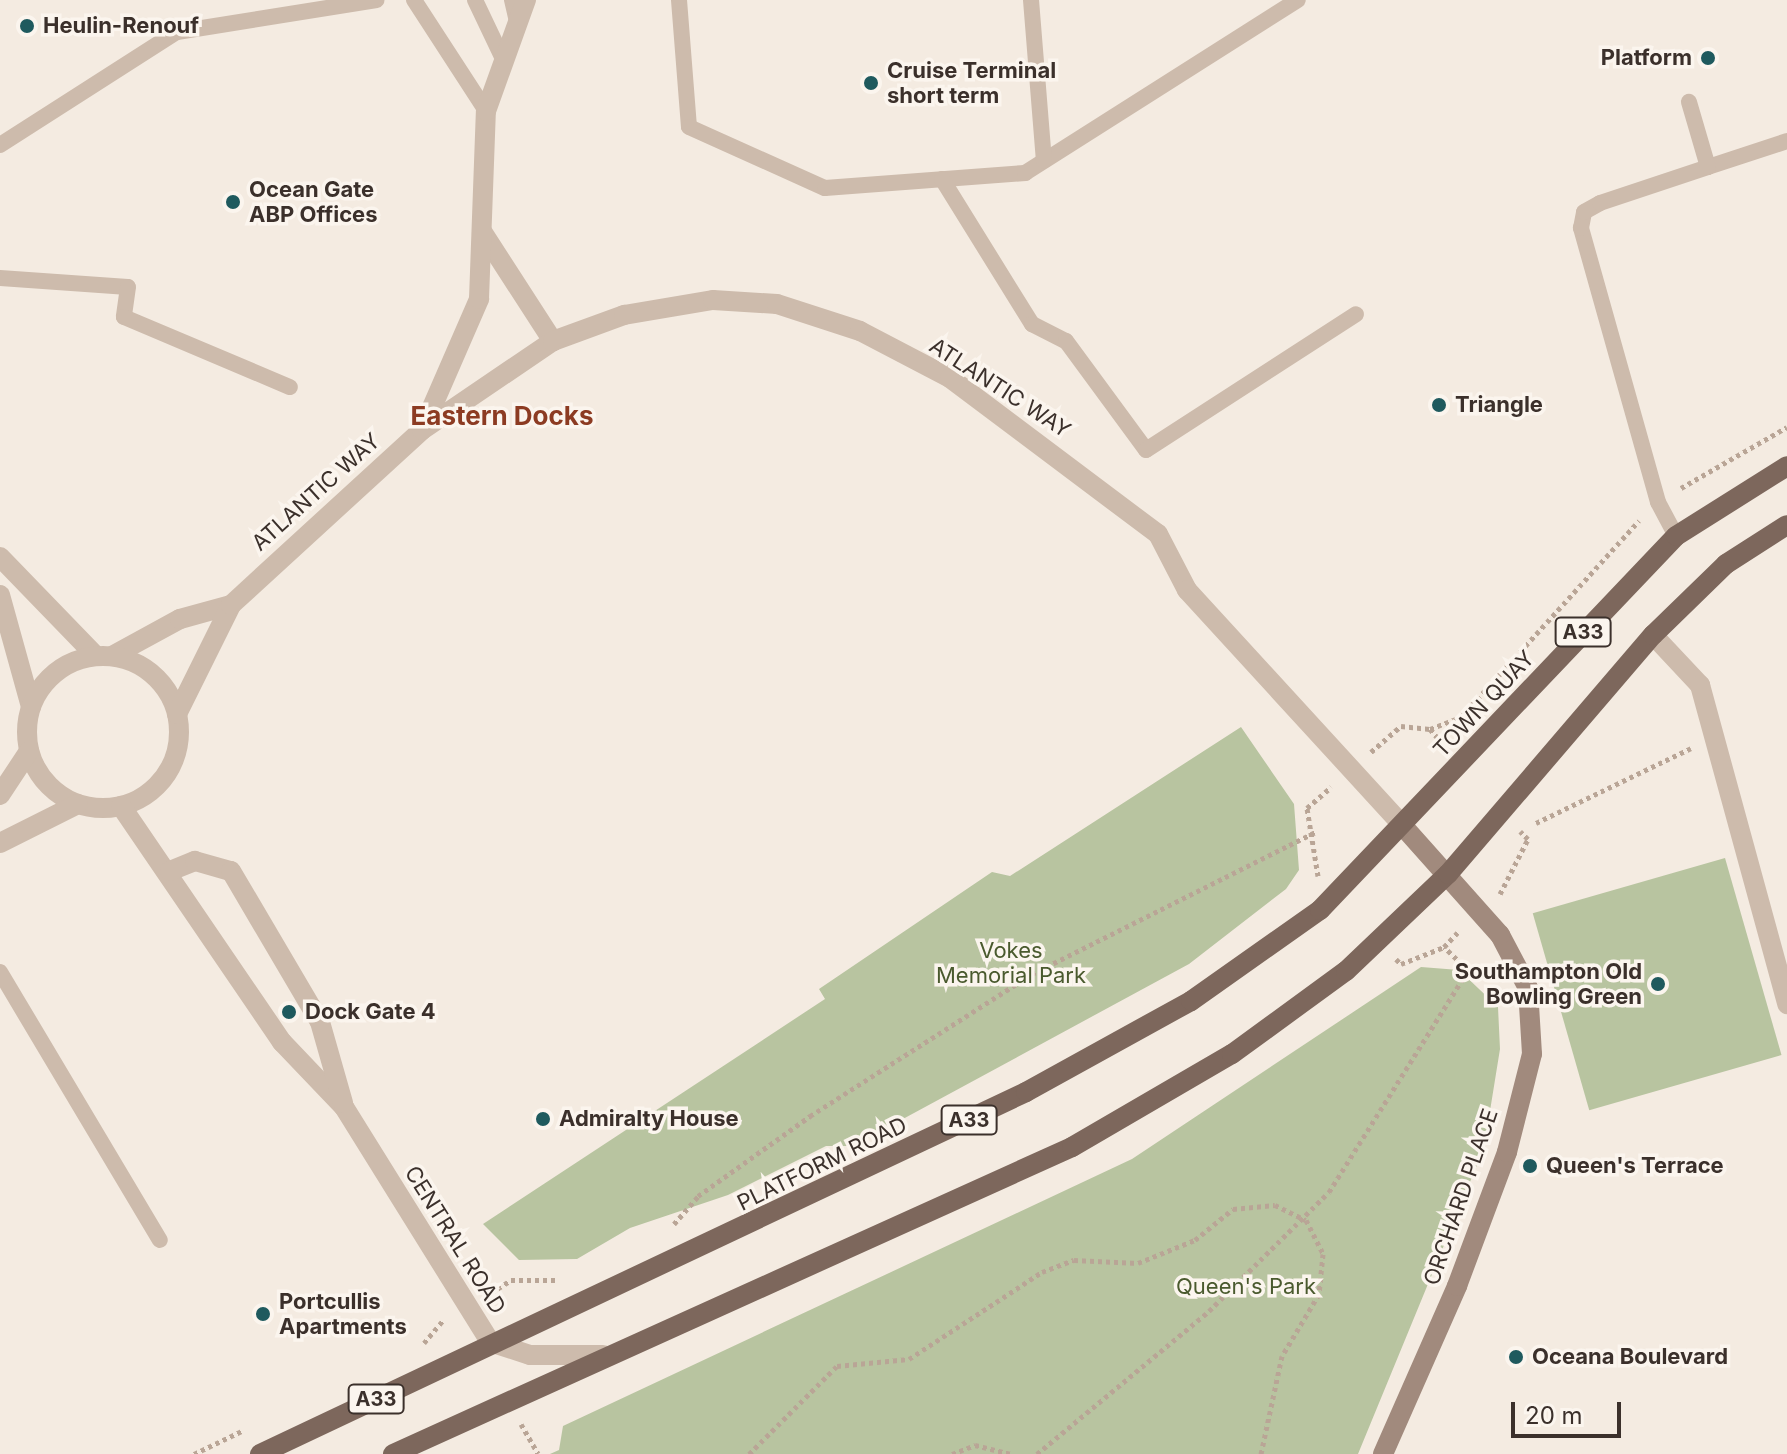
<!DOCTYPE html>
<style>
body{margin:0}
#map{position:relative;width:1787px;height:1454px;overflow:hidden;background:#f4ebe1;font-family:Inter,sans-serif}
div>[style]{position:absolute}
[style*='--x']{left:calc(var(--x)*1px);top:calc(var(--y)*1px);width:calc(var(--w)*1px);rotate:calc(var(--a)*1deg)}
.green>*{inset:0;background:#b8c4a0;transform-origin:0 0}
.path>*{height:5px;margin-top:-2.5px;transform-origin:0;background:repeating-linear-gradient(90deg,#b9a596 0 4px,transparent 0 8px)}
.lane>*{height:16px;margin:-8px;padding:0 8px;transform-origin:8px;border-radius:8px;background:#cdbbac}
.street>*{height:20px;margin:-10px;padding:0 10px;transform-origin:10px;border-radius:10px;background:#cdbbac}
.street>.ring{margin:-10px;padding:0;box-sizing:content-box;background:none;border:20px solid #cdbbac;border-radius:50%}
.secondary>*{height:20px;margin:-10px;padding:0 10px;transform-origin:10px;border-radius:10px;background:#a18a7d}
.primary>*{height:20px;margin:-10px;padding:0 10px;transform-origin:10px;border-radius:10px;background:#7d675c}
.dots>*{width:22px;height:22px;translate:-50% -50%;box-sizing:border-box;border:4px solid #fbf5ee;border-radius:50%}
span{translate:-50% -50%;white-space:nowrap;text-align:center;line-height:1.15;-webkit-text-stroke:7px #fbf5ee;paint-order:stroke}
.shield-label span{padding:2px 6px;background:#fbf5ee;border:2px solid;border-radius:6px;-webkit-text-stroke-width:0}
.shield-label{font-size:20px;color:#3b302b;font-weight:700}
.poi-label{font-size:22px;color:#3b302b;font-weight:700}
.left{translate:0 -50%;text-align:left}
.right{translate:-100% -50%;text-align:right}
.street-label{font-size:22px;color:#3b302b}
.park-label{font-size:22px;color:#4a5a2e}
.quarter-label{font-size:26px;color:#8c3b22;font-weight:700}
.scale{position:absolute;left:1511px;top:1402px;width:110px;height:36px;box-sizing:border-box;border:4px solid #3b302b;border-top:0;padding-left:10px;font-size:24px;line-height:28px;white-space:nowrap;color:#3b302b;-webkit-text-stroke:6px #fbf5ee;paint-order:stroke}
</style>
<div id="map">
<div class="green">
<div style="clip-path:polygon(1241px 727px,1294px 804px,1299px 870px,1286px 889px,1189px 964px,853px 1146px,826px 1146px,728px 1195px,630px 1228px,577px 1259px,519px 1260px,483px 1224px,825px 999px,819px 989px,992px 872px,1010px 876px)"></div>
<div style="left:1725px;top:858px;width:205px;height:200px;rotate:74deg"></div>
<div style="clip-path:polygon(1421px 967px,1459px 970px,1498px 1007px,1500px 1049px,1484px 1148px,1358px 1454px,550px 1454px,559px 1450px,563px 1426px,1132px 1159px)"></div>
</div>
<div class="path">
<div style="--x:1681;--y:488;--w:122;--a:-29.9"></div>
<div style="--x:1430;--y:729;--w:18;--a:49"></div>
<div style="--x:1371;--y:752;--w:40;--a:-41"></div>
<div style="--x:1401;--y:726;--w:29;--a:6"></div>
<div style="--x:1430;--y:729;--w:33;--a:-21"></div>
<div style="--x:1461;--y:717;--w:265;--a:-47.8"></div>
<div style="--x:1536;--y:823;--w:172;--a:-25.8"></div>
<div style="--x:1318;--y:876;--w:69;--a:-99.2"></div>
<div style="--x:1307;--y:808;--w:32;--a:-41"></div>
<div style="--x:1500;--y:894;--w:62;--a:-63"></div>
<div style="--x:1528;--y:839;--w:11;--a:-135"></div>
<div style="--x:1396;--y:959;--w:7;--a:45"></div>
<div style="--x:1401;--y:964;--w:46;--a:-21.6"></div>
<div style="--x:1444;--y:947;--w:23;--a:-47"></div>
<div style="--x:674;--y:1224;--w:37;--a:-49"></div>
<div style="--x:698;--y:1196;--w:138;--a:-35.5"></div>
<div style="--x:810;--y:1116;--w:264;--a:-32.6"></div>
<div style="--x:1032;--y:974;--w:317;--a:-26.6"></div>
<div style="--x:491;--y:1293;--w:24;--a:-33"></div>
<div style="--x:511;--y:1280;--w:47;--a:0"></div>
<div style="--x:424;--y:1343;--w:31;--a:-50"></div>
<div style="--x:521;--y:1424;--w:34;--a:60"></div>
<div style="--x:194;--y:1454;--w:53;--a:-25.6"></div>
<div style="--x:749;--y:1454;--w:124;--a:-45"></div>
<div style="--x:837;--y:1366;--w:72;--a:-5.6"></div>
<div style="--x:909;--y:1359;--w:159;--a:-33.2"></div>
<div style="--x:1042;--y:1272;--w:34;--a:-21"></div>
<div style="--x:1074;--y:1260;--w:64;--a:2.7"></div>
<div style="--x:1138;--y:1263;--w:61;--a:-22"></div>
<div style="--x:1195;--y:1240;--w:49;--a:-39.2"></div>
<div style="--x:1233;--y:1209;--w:42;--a:-5.4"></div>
<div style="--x:1275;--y:1205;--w:34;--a:26"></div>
<div style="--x:1306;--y:1220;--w:38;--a:63"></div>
<div style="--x:1323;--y:1254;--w:40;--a:95.7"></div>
<div style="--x:1319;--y:1294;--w:72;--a:120.8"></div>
<div style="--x:1282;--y:1356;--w:100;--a:102.1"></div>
<div style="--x:952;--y:1454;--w:25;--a:-21"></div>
<div style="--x:975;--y:1445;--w:38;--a:14"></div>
<div style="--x:1037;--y:1454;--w:224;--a:-39.7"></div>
<div style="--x:1209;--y:1311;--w:169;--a:-44.8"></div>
<div style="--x:1329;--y:1192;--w:262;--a:-57.9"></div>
<div style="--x:1468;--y:970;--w:33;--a:-136"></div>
</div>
<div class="lane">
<div style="--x:414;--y:0;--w:132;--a:57"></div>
<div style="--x:475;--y:0;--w:68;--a:64.6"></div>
<div style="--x:512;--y:0;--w:27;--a:77"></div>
<div style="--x:679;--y:0;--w:127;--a:85.5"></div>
<div style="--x:689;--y:127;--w:149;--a:24.2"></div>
<div style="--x:825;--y:188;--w:201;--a:-4.3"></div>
<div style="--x:1025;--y:173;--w:323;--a:-32.4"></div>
<div style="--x:1031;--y:0;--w:161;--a:85.4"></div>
<div style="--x:0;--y:145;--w:210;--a:-32.6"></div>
<div style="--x:177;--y:32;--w:202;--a:-9.1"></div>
<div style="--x:1708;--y:167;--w:83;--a:-18.2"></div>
<div style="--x:942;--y:179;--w:171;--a:58.2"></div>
<div style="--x:1032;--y:324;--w:38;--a:27"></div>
<div style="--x:1066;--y:341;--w:135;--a:53.7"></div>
<div style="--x:1146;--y:450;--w:250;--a:-32.9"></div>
<div style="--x:0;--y:278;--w:128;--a:4"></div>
<div style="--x:128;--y:287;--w:30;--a:98"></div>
<div style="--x:124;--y:317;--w:180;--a:22.9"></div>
<div style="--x:1676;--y:536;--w:38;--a:-118"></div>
<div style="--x:1658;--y:502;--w:285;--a:-105.7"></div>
<div style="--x:1581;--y:228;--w:16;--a:-79"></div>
<div style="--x:1584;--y:212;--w:18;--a:-29"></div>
<div style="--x:1600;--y:203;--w:114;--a:-18.4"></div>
<div style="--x:1708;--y:167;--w:68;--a:-106.3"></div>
<div style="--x:0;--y:972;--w:312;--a:59.2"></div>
</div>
<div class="street">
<div style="--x:483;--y:233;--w:129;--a:57.1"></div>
<div style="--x:423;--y:428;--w:141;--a:-66.5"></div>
<div style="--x:479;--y:299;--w:188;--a:-87.9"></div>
<div style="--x:486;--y:111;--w:118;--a:-70.2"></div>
<div style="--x:0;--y:557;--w:138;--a:45.9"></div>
<div style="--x:0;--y:595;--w:116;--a:74.5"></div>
<div style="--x:1653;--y:635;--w:69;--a:46.8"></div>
<div style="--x:1700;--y:685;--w:331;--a:74.7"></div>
<div style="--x:112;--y:656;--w:77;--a:-28.6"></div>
<div style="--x:180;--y:619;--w:53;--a:-15.4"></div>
<div class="ring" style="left:27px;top:656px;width:132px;height:132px"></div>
<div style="--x:177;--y:714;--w:122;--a:-63.6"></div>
<div style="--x:231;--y:605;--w:259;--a:-42.5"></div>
<div style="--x:422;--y:430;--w:158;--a:-34.2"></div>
<div style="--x:553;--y:341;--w:76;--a:-20.1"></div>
<div style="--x:624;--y:315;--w:90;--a:-9.6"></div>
<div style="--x:713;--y:300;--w:64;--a:3.6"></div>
<div style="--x:777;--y:304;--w:87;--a:18"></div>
<div style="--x:860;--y:331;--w:102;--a:27.6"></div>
<div style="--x:950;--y:378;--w:260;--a:36.9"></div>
<div style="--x:1158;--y:534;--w:63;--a:62.6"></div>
<div style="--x:1187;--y:590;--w:320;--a:47.5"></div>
<div style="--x:0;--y:795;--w:53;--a:-56.6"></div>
<div style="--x:121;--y:806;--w:286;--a:55.7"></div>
<div style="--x:282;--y:1042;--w:90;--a:46.4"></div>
<div style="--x:344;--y:1107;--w:277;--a:58.1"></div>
<div style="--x:490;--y:1342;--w:42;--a:18"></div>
<div style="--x:530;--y:1355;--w:73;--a:0"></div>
<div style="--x:0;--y:843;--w:87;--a:-26.6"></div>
<div style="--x:170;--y:871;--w:27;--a:-22"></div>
<div style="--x:195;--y:861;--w:37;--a:16"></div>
<div style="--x:231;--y:871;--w:175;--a:59.5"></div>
<div style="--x:320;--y:1022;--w:84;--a:74.1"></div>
</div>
<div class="secondary">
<div style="--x:1383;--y:1454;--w:184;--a:-66.2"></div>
<div style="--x:1457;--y:1286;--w:143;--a:-69.5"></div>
<div style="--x:1507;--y:1152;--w:101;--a:-75.7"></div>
<div style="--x:1532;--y:1054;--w:66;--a:-93.5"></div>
<div style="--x:1528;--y:988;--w:60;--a:-117.8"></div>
<div style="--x:1500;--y:935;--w:146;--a:-131.7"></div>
</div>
<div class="primary">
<div style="--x:260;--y:1454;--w:847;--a:-25.29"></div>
<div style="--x:1026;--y:1092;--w:188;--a:-28.9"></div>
<div style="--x:1191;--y:1001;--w:158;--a:-35.2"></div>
<div style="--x:1320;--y:910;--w:516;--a:-46.41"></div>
<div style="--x:1676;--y:536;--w:131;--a:-32.2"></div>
<div style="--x:393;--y:1454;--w:745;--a:-24.33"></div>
<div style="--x:1072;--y:1147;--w:185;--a:-30.2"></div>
<div style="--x:1232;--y:1054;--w:141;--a:-36.1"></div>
<div style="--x:1346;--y:971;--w:141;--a:-43.6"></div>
<div style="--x:1448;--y:874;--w:315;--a:-49.4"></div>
<div style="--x:1653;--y:635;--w:102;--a:-44.2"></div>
<div style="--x:1726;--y:564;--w:72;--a:-32.6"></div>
</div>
<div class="dots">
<div style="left:27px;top:26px;background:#1f5a5e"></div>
<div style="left:1708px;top:58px;background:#1f5a5e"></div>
<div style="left:871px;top:83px;background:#1f5a5e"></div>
<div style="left:233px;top:202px;background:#1f5a5e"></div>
<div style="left:1439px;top:405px;background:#1f5a5e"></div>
<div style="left:1658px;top:984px;background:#1f5a5e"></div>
<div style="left:289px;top:1012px;background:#1f5a5e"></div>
<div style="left:543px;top:1119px;background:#1f5a5e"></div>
<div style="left:1530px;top:1166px;background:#1f5a5e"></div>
<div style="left:263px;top:1314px;background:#1f5a5e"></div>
<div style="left:1516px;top:1357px;background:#1f5a5e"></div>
</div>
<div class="shield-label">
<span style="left:1583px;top:632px">A33</span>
<span style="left:969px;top:1120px">A33</span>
<span style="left:376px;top:1399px">A33</span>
</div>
<div class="poi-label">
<span class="left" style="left:43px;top:26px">Heulin-Renouf</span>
<span class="right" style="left:1692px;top:58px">Platform</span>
<span class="left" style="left:887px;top:83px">Cruise Terminal<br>short term</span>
<span class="left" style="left:249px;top:202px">Ocean Gate<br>ABP Offices</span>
<span class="left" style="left:1455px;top:405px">Triangle</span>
<span class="right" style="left:1642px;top:984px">Southampton Old<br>Bowling Green</span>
<span class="left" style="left:305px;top:1012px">Dock Gate 4</span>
<span class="left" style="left:559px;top:1119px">Admiralty House</span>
<span class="left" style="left:1546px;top:1166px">Queen's Terrace</span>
<span class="left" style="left:279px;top:1314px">Portcullis<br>Apartments</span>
<span class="left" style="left:1532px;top:1357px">Oceana Boulevard</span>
</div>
<div class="street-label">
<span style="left:1000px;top:388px;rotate:33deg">ATLANTIC WAY</span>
<span style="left:316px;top:492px;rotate:-42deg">ATLANTIC WAY</span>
<span style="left:1484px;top:704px;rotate:-47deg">TOWN QUAY</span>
<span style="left:822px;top:1164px;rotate:-26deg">PLATFORM ROAD</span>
<span style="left:1461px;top:1197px;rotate:-71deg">ORCHARD PLACE</span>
<span style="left:455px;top:1240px;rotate:58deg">CENTRAL ROAD</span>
</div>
<div class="park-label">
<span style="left:1011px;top:963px">Vokes<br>Memorial Park</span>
<span style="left:1246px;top:1287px">Queen's Park</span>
</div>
<div class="quarter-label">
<span style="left:502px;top:416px">Eastern Docks</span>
</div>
<div class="scale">20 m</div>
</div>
